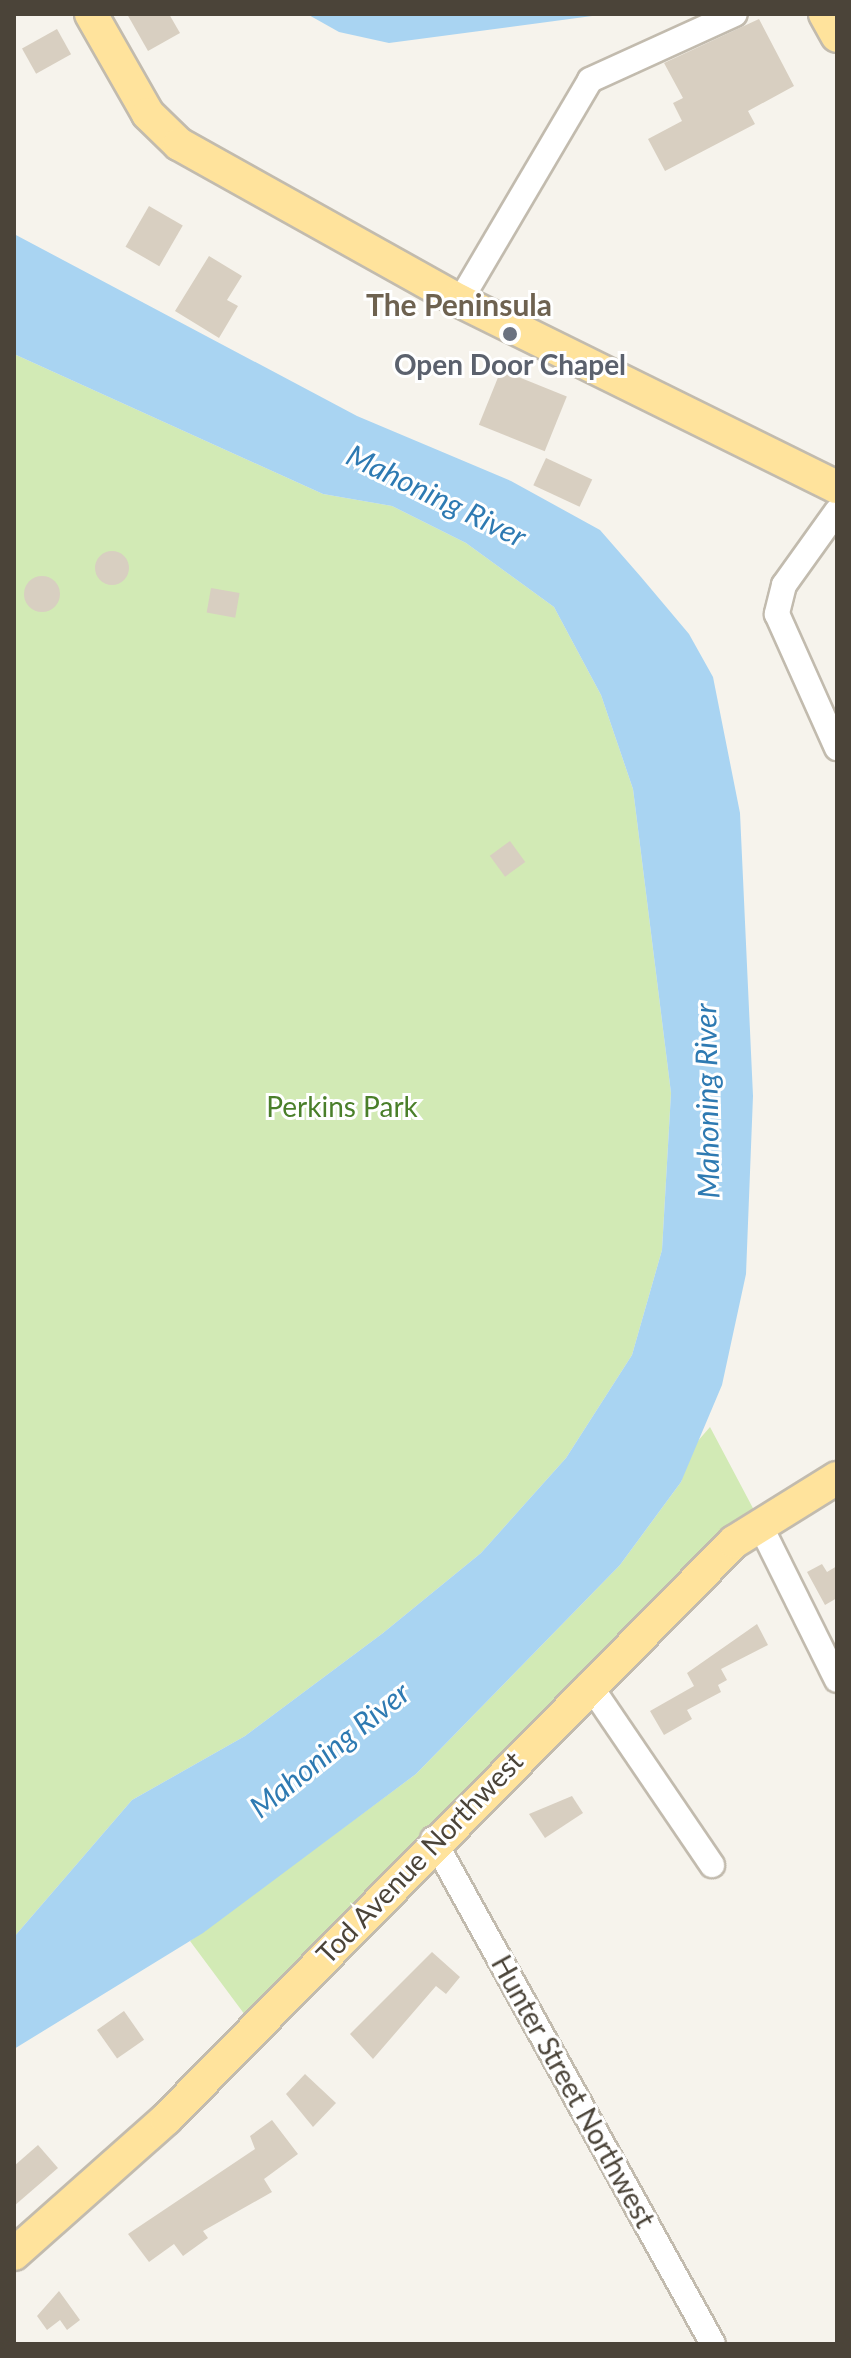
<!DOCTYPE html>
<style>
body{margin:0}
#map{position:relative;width:851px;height:2358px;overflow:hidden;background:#f6f3ec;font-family:Lato,sans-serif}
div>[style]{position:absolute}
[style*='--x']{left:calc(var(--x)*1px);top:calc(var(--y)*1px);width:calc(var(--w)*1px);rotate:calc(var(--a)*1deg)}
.green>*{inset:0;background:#d2eab5}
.water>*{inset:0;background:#a9d4f2}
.building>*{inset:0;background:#d8cfc1;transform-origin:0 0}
.round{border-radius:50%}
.roads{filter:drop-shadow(2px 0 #c2bbae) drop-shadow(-2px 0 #c2bbae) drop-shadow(0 2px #c2bbae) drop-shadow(0 -2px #c2bbae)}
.minor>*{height:24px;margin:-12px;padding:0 12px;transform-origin:12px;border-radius:12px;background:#fff}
.major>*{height:32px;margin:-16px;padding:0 16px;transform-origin:16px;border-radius:16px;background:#ffe39c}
.dots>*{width:22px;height:22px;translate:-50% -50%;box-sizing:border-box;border:4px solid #fff;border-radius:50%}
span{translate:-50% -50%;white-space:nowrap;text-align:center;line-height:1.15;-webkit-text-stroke:6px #fff;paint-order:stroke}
.worship-label{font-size:28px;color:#5b616d;font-weight:700}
.park-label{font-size:28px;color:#4a7f2a}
.street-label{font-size:28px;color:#4b4439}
.neighbourhood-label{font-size:30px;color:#6e6250;font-weight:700}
.water-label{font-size:30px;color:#2e7ab2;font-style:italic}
.frame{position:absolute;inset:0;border:16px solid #4b4439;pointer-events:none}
</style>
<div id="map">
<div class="green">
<div style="clip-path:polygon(14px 354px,323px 494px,392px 506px,466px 543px,554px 607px,601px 695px,633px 789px,671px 1093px,662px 1250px,632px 1355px,566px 1458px,481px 1553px,383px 1633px,245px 1736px,132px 1800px,14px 1937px)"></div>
<div style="clip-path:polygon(710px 1427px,755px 1512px,732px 1526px,245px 2015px,190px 1941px,416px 1774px,620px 1565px,681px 1482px,690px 1450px)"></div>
</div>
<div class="water">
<div style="clip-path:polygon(307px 14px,607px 14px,389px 43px,339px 32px)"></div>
<div style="clip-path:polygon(14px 234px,357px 416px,511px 481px,600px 530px,641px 577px,689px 634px,713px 677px,740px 813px,753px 1096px,746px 1274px,722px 1385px,681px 1482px,620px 1565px,416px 1774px,203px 1933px,14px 2049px,14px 1937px,132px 1800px,245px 1736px,383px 1633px,481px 1553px,566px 1458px,632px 1355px,662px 1250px,671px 1093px,633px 789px,601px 695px,554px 607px,466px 543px,392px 506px,323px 494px,14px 354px)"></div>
</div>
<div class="building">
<div style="clip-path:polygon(127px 14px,169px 14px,180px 33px,148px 51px)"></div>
<div style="clip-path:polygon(759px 19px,794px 86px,748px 111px,755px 124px,665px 171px,648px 139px,682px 121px,673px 103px,683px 98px,664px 63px)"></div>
<div style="left:57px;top:29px;width:29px;height:40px;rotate:61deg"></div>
<div style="left:149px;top:206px;width:39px;height:47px;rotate:30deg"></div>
<div style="clip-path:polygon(209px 256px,242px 276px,227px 300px,238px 306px,219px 338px,175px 311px)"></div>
<div style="left:501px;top:370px;width:71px;height:59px;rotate:22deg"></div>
<div style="left:546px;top:458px;width:51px;height:30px;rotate:25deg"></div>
<div class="round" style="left:95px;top:551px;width:34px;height:34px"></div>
<div class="round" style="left:24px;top:576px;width:36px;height:36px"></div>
<div style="left:211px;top:588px;width:29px;height:25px;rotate:10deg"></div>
<div style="left:510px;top:841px;width:26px;height:25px;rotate:54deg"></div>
<div style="clip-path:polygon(822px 1564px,827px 1572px,837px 1566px,837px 1598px,825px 1605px,807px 1572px)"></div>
<div style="clip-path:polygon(757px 1624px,768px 1645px,721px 1669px,727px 1680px,718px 1685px,721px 1692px,687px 1710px,692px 1719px,664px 1735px,650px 1711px,694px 1686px,687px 1673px)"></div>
<div style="clip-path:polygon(572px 1796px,583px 1813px,545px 1838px,529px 1814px)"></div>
<div style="clip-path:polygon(432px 1952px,460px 1977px,446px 1994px,436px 1986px,373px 2059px,350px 2034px)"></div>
<div style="left:124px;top:2011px;width:35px;height:33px;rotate:55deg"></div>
<div style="clip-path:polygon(305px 2074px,336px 2103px,313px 2127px,286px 2094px)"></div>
<div style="clip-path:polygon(272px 2120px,298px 2154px,264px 2179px,272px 2192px,203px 2231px,208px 2238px,183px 2256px,174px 2244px,149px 2262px,128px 2234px,255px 2149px,250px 2136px)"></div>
<div style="clip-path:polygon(38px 2145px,58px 2168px,14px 2206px,14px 2166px)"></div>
<div style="clip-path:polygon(59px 2291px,80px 2320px,67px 2330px,60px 2320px,47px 2330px,37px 2316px)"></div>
</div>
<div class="roads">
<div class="minor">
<div style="--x:460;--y:301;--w:256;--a:-59.5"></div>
<div style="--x:590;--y:80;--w:159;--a:-24.5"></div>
<div style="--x:837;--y:511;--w:91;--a:125.6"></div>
<div style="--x:784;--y:585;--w:30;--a:104"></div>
<div style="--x:777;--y:614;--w:147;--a:65.9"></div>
<div style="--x:759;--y:1523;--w:175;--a:63.6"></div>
<div style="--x:589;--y:1684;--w:219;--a:55.8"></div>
<div style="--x:433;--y:1839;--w:577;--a:60.99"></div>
</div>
<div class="major">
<div style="--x:91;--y:14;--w:115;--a:60.3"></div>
<div style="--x:148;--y:114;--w:43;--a:44.1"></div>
<div style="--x:179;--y:144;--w:322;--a:29.2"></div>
<div style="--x:460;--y:301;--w:420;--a:26.3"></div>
<div style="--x:825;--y:14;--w:25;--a:61"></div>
<div style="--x:14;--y:2254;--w:203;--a:-41.6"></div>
<div style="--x:166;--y:2119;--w:810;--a:-45.45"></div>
<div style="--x:734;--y:1542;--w:121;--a:-31.9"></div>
</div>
</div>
<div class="dots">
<div style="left:510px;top:334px;background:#6b7280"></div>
</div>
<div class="worship-label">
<span style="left:510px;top:364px">Open Door Chapel</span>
</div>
<div class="park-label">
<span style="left:342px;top:1106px">Perkins Park</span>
</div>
<div class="street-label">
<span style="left:419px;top:1857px;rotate:-46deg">Tod Avenue Northwest</span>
<span style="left:574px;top:2091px;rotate:61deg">Hunter Street Northwest</span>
</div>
<div class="neighbourhood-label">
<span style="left:459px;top:304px">The Peninsula</span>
</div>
<div class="water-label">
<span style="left:437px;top:495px;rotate:26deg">Mahoning River</span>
<span style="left:706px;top:1101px;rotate:-91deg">Mahoning River</span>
<span style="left:329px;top:1749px;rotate:-39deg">Mahoning River</span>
</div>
<div class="frame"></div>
</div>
